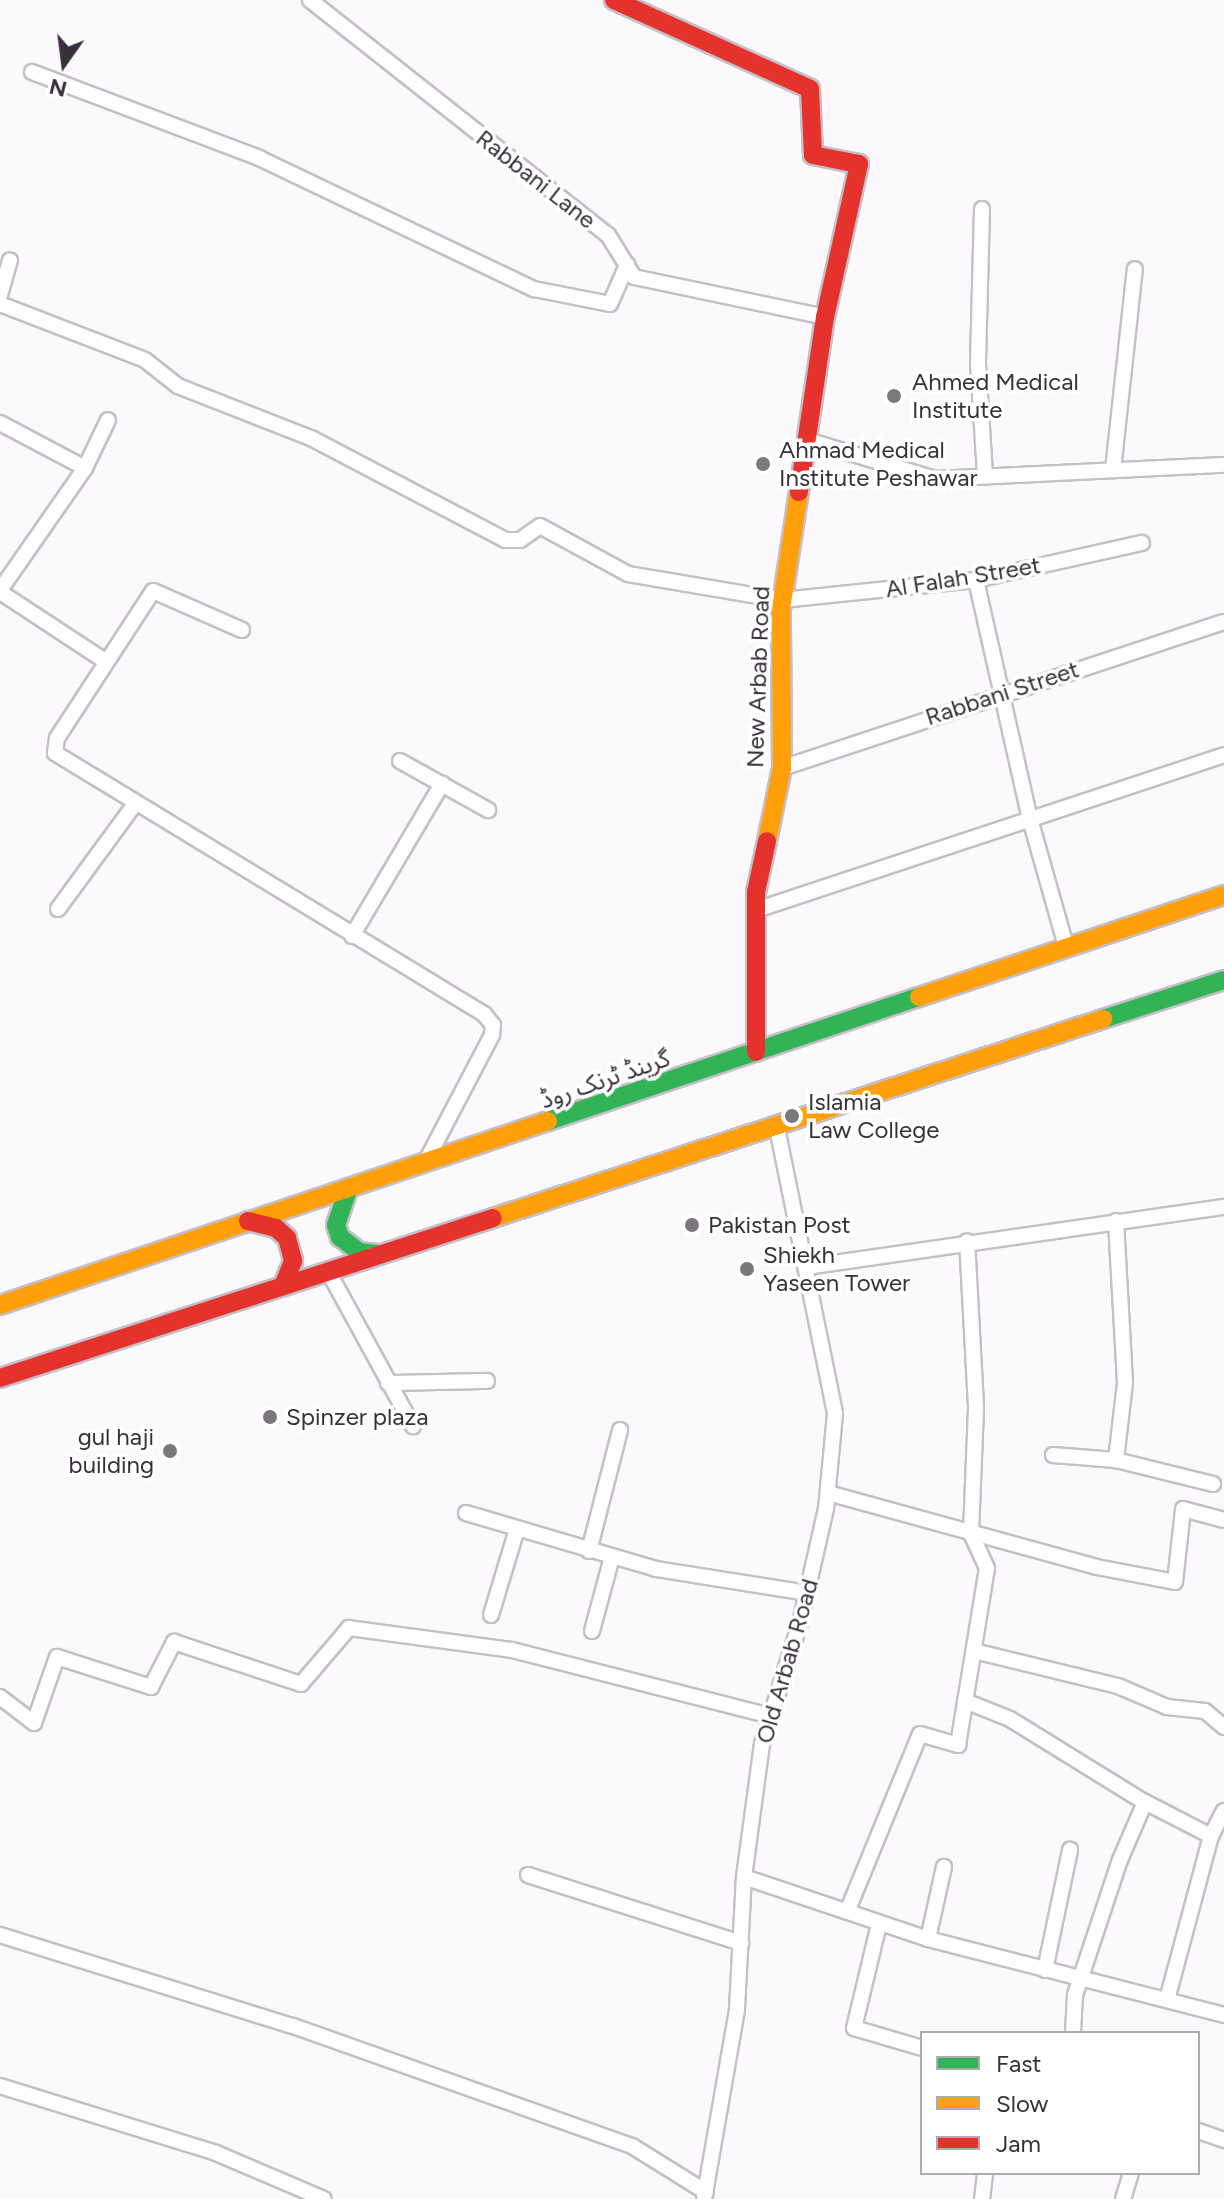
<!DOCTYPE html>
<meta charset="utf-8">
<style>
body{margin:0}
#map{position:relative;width:1224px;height:2199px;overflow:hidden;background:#fcf9fd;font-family:Figtree,"Noto Sans Arabic",sans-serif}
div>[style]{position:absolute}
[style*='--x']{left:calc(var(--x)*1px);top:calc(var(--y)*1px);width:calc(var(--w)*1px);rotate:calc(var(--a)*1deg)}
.roads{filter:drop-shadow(2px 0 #c5bfc7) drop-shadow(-2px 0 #c5bfc7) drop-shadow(0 2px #c5bfc7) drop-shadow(0 -2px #c5bfc7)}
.street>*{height:14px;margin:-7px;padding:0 7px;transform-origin:7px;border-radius:7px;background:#fffeff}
.fast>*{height:18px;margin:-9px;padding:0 9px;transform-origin:9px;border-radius:9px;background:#30b455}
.slow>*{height:18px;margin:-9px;padding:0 9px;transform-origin:9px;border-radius:9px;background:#ff9f0a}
.jam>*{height:18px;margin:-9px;padding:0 9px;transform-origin:9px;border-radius:9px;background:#e5322d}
.dots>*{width:22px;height:22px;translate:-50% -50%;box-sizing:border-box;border:4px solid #fff;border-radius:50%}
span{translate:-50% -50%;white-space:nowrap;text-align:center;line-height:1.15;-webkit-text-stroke:7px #fff;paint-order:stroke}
.street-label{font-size:24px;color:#382f3b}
.poi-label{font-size:24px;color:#382f3b}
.left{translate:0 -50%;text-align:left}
.right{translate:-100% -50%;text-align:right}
.legend{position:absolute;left:920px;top:2031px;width:280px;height:144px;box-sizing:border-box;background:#fff;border:2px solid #afacb1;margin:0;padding:10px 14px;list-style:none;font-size:24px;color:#382f3b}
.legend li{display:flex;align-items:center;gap:16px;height:40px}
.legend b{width:40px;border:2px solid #afacb1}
.north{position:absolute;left:24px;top:24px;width:80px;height:80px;-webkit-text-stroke:6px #fff;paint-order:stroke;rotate:194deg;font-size:22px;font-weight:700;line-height:32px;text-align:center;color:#382f3b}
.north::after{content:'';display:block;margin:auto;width:28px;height:36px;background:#382f3b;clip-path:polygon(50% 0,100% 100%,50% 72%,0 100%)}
</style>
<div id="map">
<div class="roads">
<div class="street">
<div style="--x:310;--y:0;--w:380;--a:38.3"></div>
<div style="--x:608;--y:235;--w:49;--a:58.2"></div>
<div style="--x:634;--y:277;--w:195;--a:11.8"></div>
<div style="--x:32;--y:72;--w:243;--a:20.7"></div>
<div style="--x:259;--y:158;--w:305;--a:25.5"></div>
<div style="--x:534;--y:289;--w:77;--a:11.2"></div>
<div style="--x:610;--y:304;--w:43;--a:-66.4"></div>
<div style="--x:982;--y:209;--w:155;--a:91.5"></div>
<div style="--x:978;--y:364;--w:112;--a:86.4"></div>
<div style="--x:0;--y:295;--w:36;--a:-74"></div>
<div style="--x:0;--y:304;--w:155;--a:21.1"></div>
<div style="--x:145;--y:360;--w:42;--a:38.2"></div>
<div style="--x:178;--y:386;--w:143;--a:21.4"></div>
<div style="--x:311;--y:438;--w:219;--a:27.7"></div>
<div style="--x:505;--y:540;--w:15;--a:0"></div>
<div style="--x:520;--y:540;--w:24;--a:-35"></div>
<div style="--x:540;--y:526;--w:100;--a:28.6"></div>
<div style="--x:628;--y:574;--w:156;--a:9.6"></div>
<div style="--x:782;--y:600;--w:195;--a:-5.9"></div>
<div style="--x:976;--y:580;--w:170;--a:-12.6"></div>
<div style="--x:0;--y:423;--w:96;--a:27.9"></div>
<div style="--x:807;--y:440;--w:134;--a:16.9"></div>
<div style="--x:935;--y:479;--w:289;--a:-2.8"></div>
<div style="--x:1113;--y:470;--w:202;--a:-83.8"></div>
<div style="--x:976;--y:580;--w:245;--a:77.3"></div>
<div style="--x:1030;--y:819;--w:132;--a:74.2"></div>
<div style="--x:0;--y:590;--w:149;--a:-55.1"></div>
<div style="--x:85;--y:468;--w:53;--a:-64.4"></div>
<div style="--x:0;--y:592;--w:126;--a:33.3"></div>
<div style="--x:242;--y:630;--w:97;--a:-156.3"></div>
<div style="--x:153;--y:591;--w:176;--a:123.1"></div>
<div style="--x:57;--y:738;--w:15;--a:98"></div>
<div style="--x:55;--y:753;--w:502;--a:31.32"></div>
<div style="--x:484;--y:1014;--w:14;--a:51"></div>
<div style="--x:493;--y:1025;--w:10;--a:96"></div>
<div style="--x:492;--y:1035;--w:144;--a:117.6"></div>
<div style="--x:400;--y:761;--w:101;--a:29.1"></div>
<div style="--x:782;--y:768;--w:465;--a:-18.3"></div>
<div style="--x:58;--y:909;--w:129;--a:-53.8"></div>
<div style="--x:756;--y:910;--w:493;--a:-18.3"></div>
<div style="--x:352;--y:936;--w:177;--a:-59.4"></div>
<div style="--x:1116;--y:1221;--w:162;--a:86.8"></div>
<div style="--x:1125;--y:1383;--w:78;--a:96.7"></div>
<div style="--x:806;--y:1267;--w:422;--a:-8.2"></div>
<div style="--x:328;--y:1271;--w:177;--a:61.3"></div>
<div style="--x:388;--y:1383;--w:99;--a:-1.2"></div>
<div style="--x:1053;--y:1455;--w:63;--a:4.5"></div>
<div style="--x:1116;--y:1460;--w:100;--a:13.9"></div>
<div style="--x:828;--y:1493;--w:279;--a:15.4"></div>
<div style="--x:1097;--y:1567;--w:79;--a:10.9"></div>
<div style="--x:1175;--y:1582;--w:73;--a:-83.7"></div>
<div style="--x:1183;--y:1509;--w:42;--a:15"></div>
<div style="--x:466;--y:1513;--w:198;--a:16.4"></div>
<div style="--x:656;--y:1569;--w:153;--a:9"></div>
<div style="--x:589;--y:1551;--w:125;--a:-75.6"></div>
<div style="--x:491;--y:1615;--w:87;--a:-73.2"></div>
<div style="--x:592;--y:1631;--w:77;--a:-74.9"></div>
<div style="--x:974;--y:1651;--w:148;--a:13.7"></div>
<div style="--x:1118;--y:1686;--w:53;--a:23.2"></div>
<div style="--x:1167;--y:1707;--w:38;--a:6"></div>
<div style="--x:1205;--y:1711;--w:25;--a:40"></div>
<div style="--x:0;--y:1697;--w:43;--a:37.4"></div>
<div style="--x:34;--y:1723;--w:70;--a:-70.8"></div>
<div style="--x:57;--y:1657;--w:99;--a:17.7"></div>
<div style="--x:151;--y:1687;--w:51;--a:-62.9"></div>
<div style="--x:174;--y:1642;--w:134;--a:18.3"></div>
<div style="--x:301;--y:1684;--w:74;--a:-49.4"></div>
<div style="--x:349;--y:1628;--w:164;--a:7.7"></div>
<div style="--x:512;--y:1650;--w:267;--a:14.3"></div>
<div style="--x:965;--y:1701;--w:48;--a:21.8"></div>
<div style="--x:1010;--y:1719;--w:154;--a:31.7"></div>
<div style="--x:1141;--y:1800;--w:79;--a:27.2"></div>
<div style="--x:528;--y:1875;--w:224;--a:17.7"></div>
<div style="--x:744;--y:1877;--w:194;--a:18.6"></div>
<div style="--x:928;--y:1939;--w:306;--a:14.4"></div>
<div style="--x:847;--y:1912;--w:192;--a:-67.7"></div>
<div style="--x:920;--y:1734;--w:40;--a:16"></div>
<div style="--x:958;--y:1745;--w:179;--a:-80.7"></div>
<div style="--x:987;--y:1568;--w:38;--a:-115"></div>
<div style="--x:971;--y:1533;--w:127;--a:-87.7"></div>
<div style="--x:976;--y:1406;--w:165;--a:-93.1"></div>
<div style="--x:879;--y:1924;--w:107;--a:103.5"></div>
<div style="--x:854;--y:2028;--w:71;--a:16.4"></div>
<div style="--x:0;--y:1935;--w:307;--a:17.3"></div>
<div style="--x:293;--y:2026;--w:360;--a:19.5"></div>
<div style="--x:632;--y:2146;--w:87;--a:31.9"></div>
<div style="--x:928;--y:1939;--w:74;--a:-77.5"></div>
<div style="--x:1045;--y:1970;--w:123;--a:-78.2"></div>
<div style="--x:1167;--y:2000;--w:170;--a:-75"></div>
<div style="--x:1211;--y:1836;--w:28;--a:-63"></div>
<div style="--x:1073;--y:2033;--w:38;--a:-87"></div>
<div style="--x:1075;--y:1995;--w:142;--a:-71.6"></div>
<div style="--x:1120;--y:1860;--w:63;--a:-66.7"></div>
<div style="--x:0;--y:2086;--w:226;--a:17.2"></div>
<div style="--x:216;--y:2153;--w:117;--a:23.1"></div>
<div style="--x:1198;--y:2131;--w:28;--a:19"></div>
<div style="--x:704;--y:2199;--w:193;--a:-80.1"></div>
<div style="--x:737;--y:2009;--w:132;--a:-87"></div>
<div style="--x:744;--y:1877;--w:134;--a:-82.3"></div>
<div style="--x:762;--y:1744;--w:127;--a:-72.6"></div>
<div style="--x:800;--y:1623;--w:117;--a:-77.2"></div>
<div style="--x:826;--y:1509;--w:96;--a:-84.6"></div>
<div style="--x:835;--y:1413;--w:292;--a:-101.5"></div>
<div style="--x:982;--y:2199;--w:26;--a:-83"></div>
<div style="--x:1123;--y:2199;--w:27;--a:-73"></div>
</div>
<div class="fast">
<div style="--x:1103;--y:1019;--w:127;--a:-17.9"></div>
<div style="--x:548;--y:1121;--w:391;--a:-18.5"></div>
<div style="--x:348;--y:1190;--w:37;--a:109"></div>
<div style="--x:336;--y:1225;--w:13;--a:72"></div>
<div style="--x:340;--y:1237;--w:24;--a:38"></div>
<div style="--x:359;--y:1252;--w:20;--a:6"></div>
</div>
<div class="slow">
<div style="--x:767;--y:841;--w:75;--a:-78.4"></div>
<div style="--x:782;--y:768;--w:159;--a:-90.4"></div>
<div style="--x:781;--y:609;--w:118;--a:-81.3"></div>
<div style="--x:919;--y:997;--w:322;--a:-18.5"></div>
<div style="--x:493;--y:1218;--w:642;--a:-18.07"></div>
<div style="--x:0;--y:1305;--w:578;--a:-18.56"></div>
</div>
<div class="jam">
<div style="--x:614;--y:0;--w:215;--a:24.4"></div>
<div style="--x:810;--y:89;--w:66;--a:87.4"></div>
<div style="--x:813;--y:155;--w:47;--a:11.1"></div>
<div style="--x:859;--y:164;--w:157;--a:102.5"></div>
<div style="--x:825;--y:317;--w:177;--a:98.5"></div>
<div style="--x:756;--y:1052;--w:160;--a:-90"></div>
<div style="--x:756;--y:892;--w:52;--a:-77.8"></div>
<div style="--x:248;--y:1221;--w:29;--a:14"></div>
<div style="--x:276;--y:1228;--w:15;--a:42"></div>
<div style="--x:287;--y:1238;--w:24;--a:75"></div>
<div style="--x:293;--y:1261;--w:27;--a:112"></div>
<div style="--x:0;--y:1378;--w:518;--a:-17.98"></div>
</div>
</div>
<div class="dots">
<div style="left:894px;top:396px;background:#7d767f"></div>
<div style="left:763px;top:464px;background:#7d767f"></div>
<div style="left:792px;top:1116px;background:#7d767f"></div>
<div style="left:692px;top:1225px;background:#7d767f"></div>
<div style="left:747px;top:1269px;background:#7d767f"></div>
<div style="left:270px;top:1417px;background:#7d767f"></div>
<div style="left:170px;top:1451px;background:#7d767f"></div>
</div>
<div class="street-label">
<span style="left:536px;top:179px;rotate:38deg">Rabbani Lane</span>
<span style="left:963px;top:577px;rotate:-9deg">Al Falah Street</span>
<span style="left:758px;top:677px;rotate:-88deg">New Arbab Road</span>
<span style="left:1002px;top:693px;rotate:-18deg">Rabbani Street</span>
<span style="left:605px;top:1079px;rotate:-19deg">گرینڈ ٹرنک روڈ</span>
<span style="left:787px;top:1661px;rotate:-74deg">Old Arbab Road</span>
</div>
<div class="poi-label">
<span class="left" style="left:912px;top:396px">Ahmed Medical<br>Institute</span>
<span class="left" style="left:779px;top:464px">Ahmad Medical<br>Institute Peshawar</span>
<span class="left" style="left:808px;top:1116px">Islamia<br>Law College</span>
<span class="left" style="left:708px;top:1225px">Pakistan Post</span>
<span class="left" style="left:763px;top:1269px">Shiekh<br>Yaseen Tower</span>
<span class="left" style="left:286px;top:1417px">Spinzer plaza</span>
<span class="right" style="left:154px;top:1451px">gul haji<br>building</span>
</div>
<ul class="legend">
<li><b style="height:10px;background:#30b455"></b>Fast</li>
<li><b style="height:10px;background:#ff9f0a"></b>Slow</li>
<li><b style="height:10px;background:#e5322d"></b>Jam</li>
</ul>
<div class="north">N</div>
</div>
